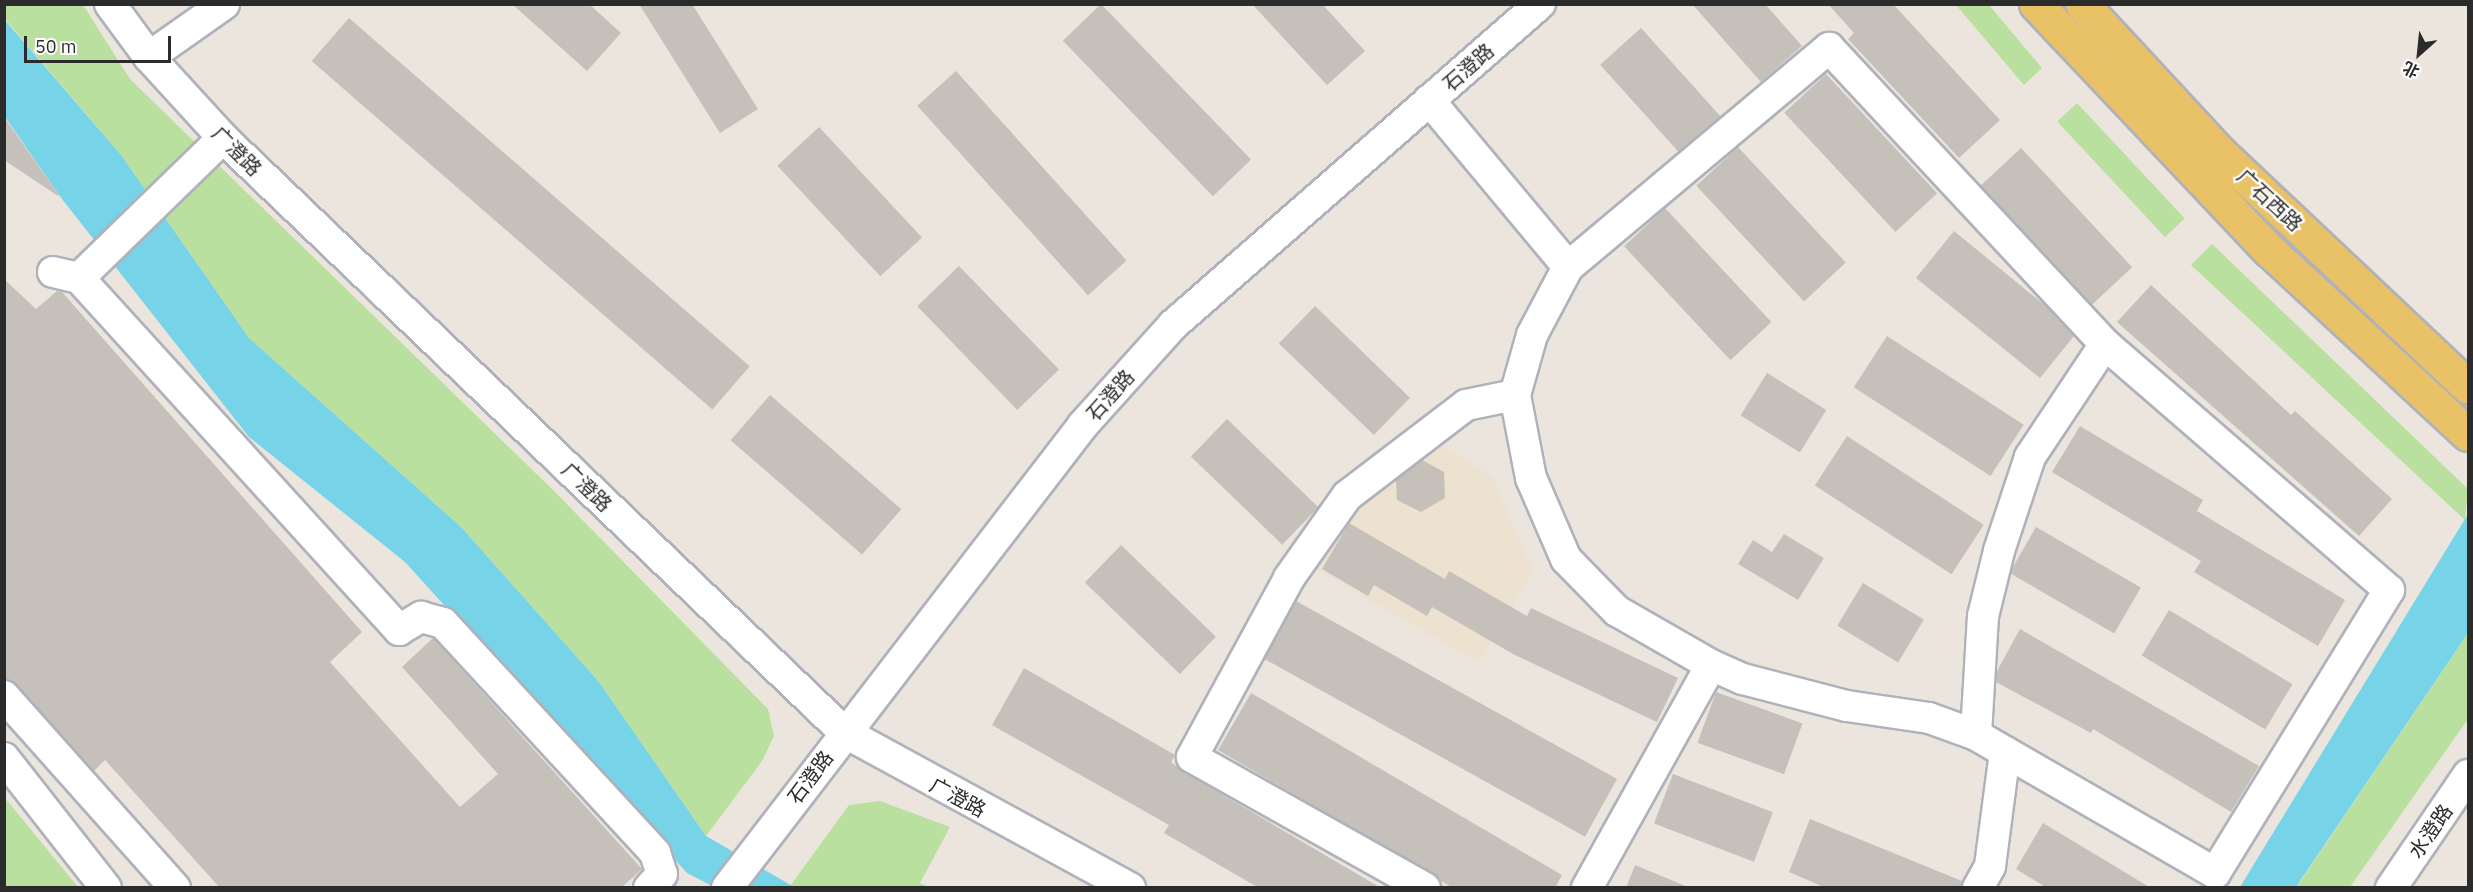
<!DOCTYPE html>
<meta charset="utf-8">
<style>
body{margin:0}
#map{position:relative;width:2473px;height:892px;overflow:hidden;background:#ece5de;font-family:"IBM Plex Sans","Noto Sans SC",sans-serif}
div>[style]{position:absolute}
[style*='--x']{left:calc(var(--x)*1px);top:calc(var(--y)*1px);width:calc(var(--w)*1px);rotate:calc(var(--a)*1deg)}
.education>*{inset:0;background:#ede1cf}
.green>*{inset:0;background:#b9e09e;transform-origin:0 0}
.water>*{inset:0;background:#77d3e8}
.building>*{inset:0;background:#c5c0ba;transform-origin:0 0}
.roads{filter:drop-shadow(2px 0 #afb2bb) drop-shadow(-2px 0 #afb2bb) drop-shadow(0 2px #afb2bb) drop-shadow(0 -2px #afb2bb)}
.minor>*{height:30px;margin:-15px;padding:0 15px;transform-origin:15px;border-radius:15px;background:#fff}
.major>*{height:33px;margin:-16.5px;padding:0 16.5px;transform-origin:16.5px;border-radius:16.5px;background:#e9c166}
span{translate:-50% -50%;white-space:nowrap;text-align:center;line-height:1.15;-webkit-text-stroke:4.5px #fff;paint-order:stroke}
.street-label{font-size:20px;color:#2b2b2b}
.frame{position:absolute;inset:0;border:6px solid #2b2b2b;pointer-events:none}
.north{position:absolute;left:2389px;top:24px;width:60px;height:60px;-webkit-text-stroke:4px #fff;paint-order:stroke;rotate:207deg;font-size:16px;font-weight:700;line-height:24px;text-align:center;color:#2b2b2b}
.north::after{content:'';display:block;margin:auto;width:21px;height:27px;background:#2b2b2b;clip-path:polygon(50% 0,100% 100%,50% 72%,0 100%)}
.scale{position:absolute;left:24px;top:36px;width:147px;height:27px;box-sizing:border-box;border:3px solid #2b2b2b;border-top:0;padding-left:8px;font-size:18px;line-height:21px;white-space:nowrap;color:#2b2b2b;-webkit-text-stroke:4px #fff;paint-order:stroke}
</style>
<div id="map">
<div class="education">
<div style="clip-path:polygon(1435px 441px,1492px 476px,1533px 571px,1479px 663px,1317px 570px,1347px 520px,1391px 473px)"></div>
</div>
<div class="green">
<div style="clip-path:polygon(4px 5px,83px 5px,130px 79px,552px 489px,768px 709px,774px 736px,762px 761px,706px 836px,599px 682px,461px 527px,249px 338px,121px 155px,5px 19px)"></div>
<div style="clip-path:polygon(1956px 5px,1989px 5px,2042px 68px,2024px 85px)"></div>
<div style="left:2077px;top:103px;width:158px;height:27px;rotate:47deg"></div>
<div style="clip-path:polygon(2212px 244px,2468px 489px,2465px 520px,2191px 265px)"></div>
<div style="clip-path:polygon(2468px 633px,2468px 719px,2350px 887px,2296px 888px)"></div>
<div style="clip-path:polygon(4px 798px,5px 798px,78px 887px,5px 887px)"></div>
<div style="clip-path:polygon(880px 801px,950px 827px,920px 883px,929px 887px,790px 886px,849px 805px)"></div>
</div>
<div class="water">
<div style="clip-path:polygon(4px 19px,121px 155px,249px 338px,461px 527px,599px 682px,706px 836px,794px 887px,714px 887px,687px 873px,405px 562px,249px 437px,62px 199px,5px 117px)"></div>
<div style="clip-path:polygon(2468px 514px,2468px 633px,2296px 887px,2240px 887px)"></div>
</div>
<div class="building">
<div style="clip-path:polygon(512px 4px,589px 4px,621px 33px,587px 71px)"></div>
<div style="clip-path:polygon(639px 4px,692px 4px,758px 109px,720px 133px)"></div>
<div style="left:1101px;top:4px;width:216px;height:53px;rotate:46deg"></div>
<div style="clip-path:polygon(1252px 4px,1322px 4px,1365px 51px,1327px 85px)"></div>
<div style="clip-path:polygon(1692px 4px,1765px 4px,1802px 46px,1761px 82px)"></div>
<div style="clip-path:polygon(1828px 4px,1893px 4px,2000px 120px,1959px 158px,1848px 39px,1854px 33px)"></div>
<div style="left:349px;top:18px;width:531px;height:57px;rotate:41deg"></div>
<div style="left:1641px;top:28px;width:119px;height:55px;rotate:48deg"></div>
<div style="left:956px;top:71px;width:255px;height:52px;rotate:48deg"></div>
<div style="left:1826px;top:74px;width:163px;height:57px;rotate:47deg"></div>
<div style="clip-path:polygon(4px 117px,59px 195px,58px 196px,4px 160px)"></div>
<div style="left:819px;top:127px;width:151px;height:57px;rotate:47deg"></div>
<div style="left:1738px;top:147px;width:158px;height:57px;rotate:47deg"></div>
<div style="left:2021px;top:148px;width:163px;height:55px;rotate:47deg"></div>
<div style="left:1665px;top:208px;width:156px;height:56px;rotate:47deg"></div>
<div style="clip-path:polygon(1954px 231px,2047px 307px,2074px 336px,2040px 378px,1916px 278px)"></div>
<div style="left:959px;top:266px;width:144px;height:58px;rotate:46deg"></div>
<div style="clip-path:polygon(4px 279px,36px 309px,57px 291px,62px 292px,362px 632px,330px 662px,460px 807px,498px 774px,402px 667px,433px 638px,642px 869px,621px 888px,220px 888px,105px 760px,94px 771px,17px 685px,4px 679px)"></div>
<div style="clip-path:polygon(2151px 285px,2291px 415px,2295px 411px,2392px 499px,2359px 536px,2117px 322px)"></div>
<div style="left:1315px;top:306px;width:132px;height:52px;rotate:44deg"></div>
<div style="left:1887px;top:336px;width:163px;height:61px;rotate:33deg"></div>
<div style="left:1767px;top:373px;width:70px;height:50px;rotate:32deg"></div>
<div style="left:770px;top:395px;width:174px;height:60px;rotate:41deg"></div>
<div style="left:1227px;top:419px;width:127px;height:52px;rotate:44deg"></div>
<div style="clip-path:polygon(2080px 426px,2203px 500px,2197px 511px,2345px 600px,2318px 646px,2194px 572px,2201px 561px,2052px 472px)"></div>
<div style="left:1847px;top:436px;width:163px;height:59px;rotate:33deg"></div>
<div style="clip-path:polygon(1422px 460px,1444px 472px,1445px 498px,1421px 512px,1397px 500px,1396px 480px)"></div>
<div style="clip-path:polygon(1349px 523px,1445px 579px,1449px 571px,1527px 616px,1531px 608px,1678px 678px,1657px 722px,1513px 654px,1432px 607px,1427px 616px,1374px 585px,1368px 596px,1322px 569px)"></div>
<div style="left:2036px;top:527px;width:121px;height:53px;rotate:30deg"></div>
<div style="clip-path:polygon(1784px 534px,1824px 558px,1798px 600px,1738px 564px,1753px 540px,1772px 552px)"></div>
<div style="left:1121px;top:545px;width:132px;height:52px;rotate:44deg"></div>
<div style="left:1863px;top:583px;width:71px;height:50px;rotate:31deg"></div>
<div style="left:1296px;top:601px;width:367px;height:66px;rotate:29deg"></div>
<div style="left:2169px;top:610px;width:144px;height:53px;rotate:31deg"></div>
<div style="clip-path:polygon(2020px 629px,2259px 766px,2231px 812px,2093px 729px,2091px 733px,1996px 682px,1997px 671px)"></div>
<div style="clip-path:polygon(1024px 668px,1175px 755px,1171px 762px,1184px 772px,1381px 888px,1259px 888px,1164px 833px,1169px 825px,992px 725px)"></div>
<div style="left:1716px;top:692px;width:92px;height:54px;rotate:20deg"></div>
<div style="clip-path:polygon(1251px 693px,1562px 875px,1555px 888px,1453px 888px,1218px 750px)"></div>
<div style="left:1673px;top:774px;width:107px;height:53px;rotate:21deg"></div>
<div style="clip-path:polygon(1810px 819px,1962px 881px,1961px 888px,1826px 888px,1789px 872px)"></div>
<div style="clip-path:polygon(2043px 823px,2151px 888px,2047px 888px,2016px 869px)"></div>
<div style="clip-path:polygon(1635px 865px,1688px 887px,1688px 888px,1626px 888px)"></div>
</div>
<div class="roads">
<div class="minor">
<div style="--x:110;--y:4;--w:66;--a:53.7"></div>
<div style="--x:149;--y:57;--w:110;--a:47.6"></div>
<div style="--x:223;--y:138;--w:859;--a:43.73"></div>
<div style="--x:844;--y:732;--w:326;--a:28.6"></div>
<div style="--x:149;--y:57;--w:92;--a:-35.2"></div>
<div style="--x:1429;--y:100;--w:217;--a:50.2"></div>
<div style="--x:1568;--y:267;--w:77;--a:117.9"></div>
<div style="--x:1532;--y:335;--w:62;--a:105.8"></div>
<div style="--x:1515;--y:395;--w:85;--a:79.1"></div>
<div style="--x:1531;--y:478;--w:88;--a:66.6"></div>
<div style="--x:1566;--y:559;--w:73;--a:45.6"></div>
<div style="--x:1617;--y:611;--w:108;--a:29.9"></div>
<div style="--x:1711;--y:665;--w:35;--a:24"></div>
<div style="--x:1743;--y:679;--w:107;--a:14.6"></div>
<div style="--x:1847;--y:706;--w:83;--a:8.3"></div>
<div style="--x:1929;--y:718;--w:50;--a:19.9"></div>
<div style="--x:1976;--y:735;--w:276;--a:30"></div>
<div style="--x:2215;--y:873;--w:332;--a:-58.4"></div>
<div style="--x:2389;--y:590;--w:376;--a:-139.1"></div>
<div style="--x:2105;--y:344;--w:136;--a:123.6"></div>
<div style="--x:2030;--y:457;--w:99;--a:108.3"></div>
<div style="--x:1999;--y:551;--w:67;--a:103.8"></div>
<div style="--x:1983;--y:616;--w:119;--a:93.4"></div>
<div style="--x:1568;--y:267;--w:341;--a:-40"></div>
<div style="--x:1829;--y:48;--w:405;--a:47"></div>
<div style="--x:53;--y:272;--w:27;--a:13"></div>
<div style="--x:79;--y:278;--w:476;--a:47.7"></div>
<div style="--x:399;--y:630;--w:26;--a:-31"></div>
<div style="--x:421;--y:617;--w:23;--a:15"></div>
<div style="--x:443;--y:623;--w:313;--a:47.3"></div>
<div style="--x:655;--y:853;--w:22;--a:72"></div>
<div style="--x:662;--y:874;--w:19;--a:133"></div>
<div style="--x:79;--y:278;--w:201;--a:-44.2"></div>
<div style="--x:4;--y:696;--w:257;--a:48.3"></div>
<div style="--x:4;--y:758;--w:165;--a:51.9"></div>
<div style="--x:727;--y:888;--w:584;--a:-52.44"></div>
<div style="--x:1083;--y:425;--w:135;--a:-48"></div>
<div style="--x:1173;--y:325;--w:488;--a:-41.2"></div>
<div style="--x:1425;--y:888;--w:267;--a:-150.7"></div>
<div style="--x:1192;--y:757;--w:204;--a:-61.5"></div>
<div style="--x:1289;--y:578;--w:100;--a:-54.7"></div>
<div style="--x:1347;--y:496;--w:150;--a:-37.4"></div>
<div style="--x:1466;--y:405;--w:50;--a:-11.5"></div>
<div style="--x:1587;--y:888;--w:255;--a:-60.9"></div>
<div style="--x:1978;--y:888;--w:25;--a:-61"></div>
<div style="--x:1990;--y:866;--w:115;--a:-82.5"></div>
<div style="--x:2391;--y:888;--w:137;--a:-55.7"></div>
</div>
<div class="major">
<div style="--x:2036;--y:4;--w:339;--a:46.6"></div>
<div style="--x:2269;--y:250;--w:271;--a:42.8"></div>
<div style="--x:2082;--y:4;--w:200;--a:47.2"></div>
<div style="--x:2218;--y:151;--w:344;--a:43.3"></div>
</div>
</div>
<div class="street-label">
<span style="left:1468px;top:67px;rotate:-41deg">石澄路</span>
<span style="left:237px;top:151px;rotate:45deg">广澄路</span>
<span style="left:2270px;top:200px;rotate:43deg">广石西路</span>
<span style="left:1110px;top:395px;rotate:-48deg">石澄路</span>
<span style="left:587px;top:487px;rotate:44deg">广澄路</span>
<span style="left:810px;top:777px;rotate:-53deg">石澄路</span>
<span style="left:958px;top:797px;rotate:28deg">广澄路</span>
<span style="left:2430px;top:831px;rotate:-55deg">水澄路</span>
</div>
<div class="frame"></div>
<div class="north">北</div>
<div class="scale">50 m</div>
</div>
